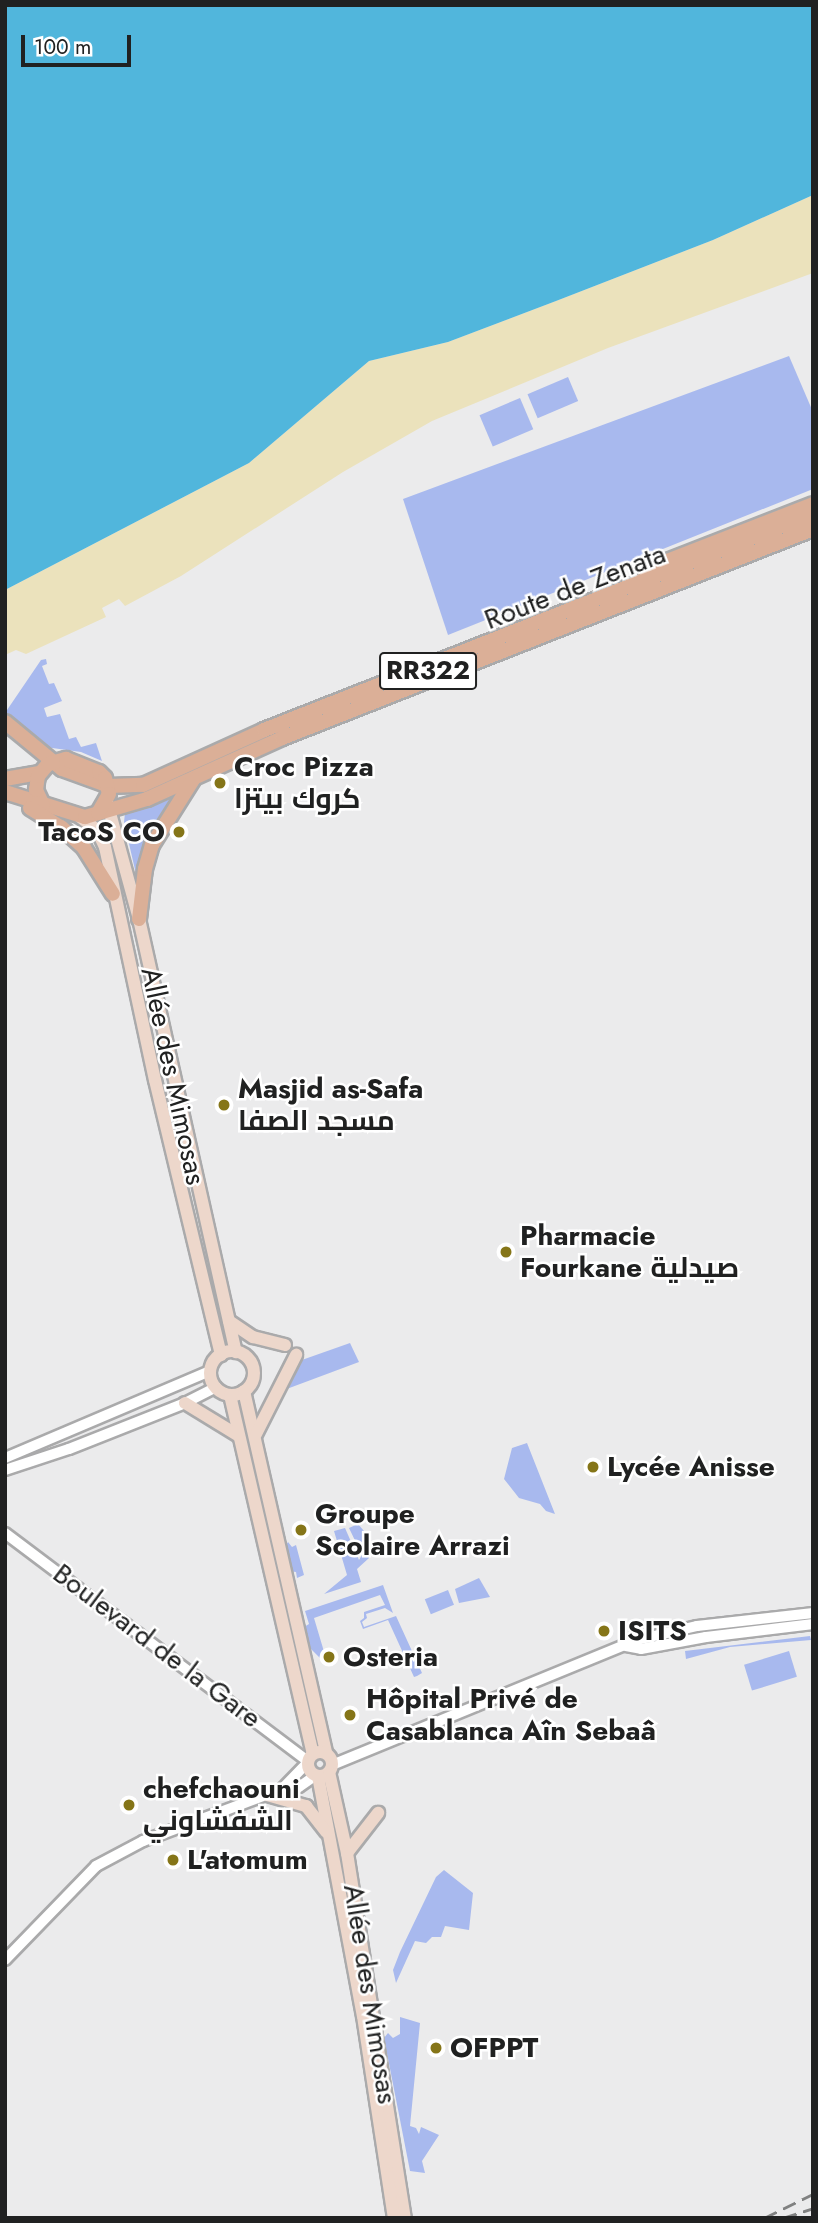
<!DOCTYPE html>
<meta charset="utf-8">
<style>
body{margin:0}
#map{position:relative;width:818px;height:2223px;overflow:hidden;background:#ebebec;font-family:Jost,Cairo,sans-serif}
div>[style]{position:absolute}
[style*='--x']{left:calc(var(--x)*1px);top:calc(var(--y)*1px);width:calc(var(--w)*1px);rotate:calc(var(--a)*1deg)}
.green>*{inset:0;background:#a8b9ee;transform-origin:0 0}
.sand>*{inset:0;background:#ebe2bc}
.water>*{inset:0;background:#51b6dc}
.roads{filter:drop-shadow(2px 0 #aaaaab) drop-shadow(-2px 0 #aaaaab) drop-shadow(0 2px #aaaaab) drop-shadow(0 -2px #aaaaab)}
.tertiary>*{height:10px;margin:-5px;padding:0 5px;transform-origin:5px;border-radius:5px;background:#fff}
.secondary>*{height:12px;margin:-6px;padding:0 6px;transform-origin:6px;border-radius:6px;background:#edd7cb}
.secondary>.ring{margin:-6px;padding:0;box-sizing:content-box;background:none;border:12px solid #edd7cb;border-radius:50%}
.primary>*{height:14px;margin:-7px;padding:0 7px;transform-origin:7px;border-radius:7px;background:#dbaf97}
.rail>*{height:2.5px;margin-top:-1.25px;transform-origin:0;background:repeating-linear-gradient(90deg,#808181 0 14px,transparent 0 21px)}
.dots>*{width:19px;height:19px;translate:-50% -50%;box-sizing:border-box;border:4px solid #fff;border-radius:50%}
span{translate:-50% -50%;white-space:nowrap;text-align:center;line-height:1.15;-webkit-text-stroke:5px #fff;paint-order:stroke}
.shield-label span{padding:2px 5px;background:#fff;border:2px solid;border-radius:5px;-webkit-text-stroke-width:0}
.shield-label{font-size:26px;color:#202121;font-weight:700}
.street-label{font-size:28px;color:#202121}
.poi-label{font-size:28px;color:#202121;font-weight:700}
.left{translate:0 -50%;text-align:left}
.right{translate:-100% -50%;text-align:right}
.frame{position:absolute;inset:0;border:7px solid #202121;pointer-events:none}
.scale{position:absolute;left:21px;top:35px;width:110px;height:32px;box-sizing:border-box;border:4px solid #202121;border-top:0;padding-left:9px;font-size:21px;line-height:24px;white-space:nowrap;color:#202121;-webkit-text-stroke:5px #fff;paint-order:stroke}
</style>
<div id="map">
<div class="green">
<div style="clip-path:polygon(789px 356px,813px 412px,813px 489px,448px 635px,403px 499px)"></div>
<div style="left:568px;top:377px;width:26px;height:44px;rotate:67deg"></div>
<div style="left:520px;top:398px;width:34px;height:44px;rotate:67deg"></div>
<div style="clip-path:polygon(46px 659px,47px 664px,42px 666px,49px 684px,54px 683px,62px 701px,44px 708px,47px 717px,60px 714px,69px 739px,76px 737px,81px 747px,96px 743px,102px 761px,81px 752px,45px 747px,5px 713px,41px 660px)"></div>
<div style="clip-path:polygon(175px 796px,142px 857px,136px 874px,124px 822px,125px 813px)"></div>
<div style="clip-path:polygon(350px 1343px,359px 1362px,284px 1390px,299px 1361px)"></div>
<div style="clip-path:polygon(527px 1443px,555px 1514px,546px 1511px,540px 1504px,519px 1498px,504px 1479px,512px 1448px)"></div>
<div style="clip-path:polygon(358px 1524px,364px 1531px,369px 1558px,357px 1569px,361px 1582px,324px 1594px,347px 1575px,334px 1531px,345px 1528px,359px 1560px,362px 1555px,349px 1528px)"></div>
<div style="clip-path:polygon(288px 1542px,292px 1547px,296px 1545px,304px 1575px,297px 1578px,296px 1572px,289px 1571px,289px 1552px,285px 1547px)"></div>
<div style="clip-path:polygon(479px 1578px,490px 1597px,459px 1603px,455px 1589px)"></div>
<div style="clip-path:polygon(383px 1585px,393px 1613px,385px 1608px,366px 1614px,367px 1618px,362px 1622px,364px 1627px,396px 1616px,422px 1673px,417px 1676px,414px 1677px,388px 1620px,363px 1629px,360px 1621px,364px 1618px,364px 1612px,385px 1605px,380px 1595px,314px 1618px,325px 1655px,320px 1658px,310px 1648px,304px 1632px,304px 1627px,309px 1624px,305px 1611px)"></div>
<div style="left:448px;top:1590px;width:16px;height:25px;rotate:68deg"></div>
<div style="clip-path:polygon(810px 1636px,811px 1640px,730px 1647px,686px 1659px,685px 1651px)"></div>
<div style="left:789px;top:1651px;width:27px;height:47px;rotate:73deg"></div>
<div style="clip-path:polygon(444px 1870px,473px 1893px,469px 1930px,445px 1926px,441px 1937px,432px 1937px,426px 1943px,415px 1941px,396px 1983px,393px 1970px,400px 1952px,436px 1877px)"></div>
<div style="clip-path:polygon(400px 2017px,420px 2023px,410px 2126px,416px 2128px,419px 2134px,421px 2127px,439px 2135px,422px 2161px,425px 2173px,410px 2171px,384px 2038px,388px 2033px,393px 2038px,400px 2034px)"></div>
</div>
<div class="sand">
<div style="clip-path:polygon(813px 195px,813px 273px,608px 348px,432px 421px,343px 472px,181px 576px,125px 606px,119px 599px,102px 608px,106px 617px,26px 654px,16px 650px,5px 655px,5px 590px,249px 463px,369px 361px,448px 342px,556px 301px,713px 240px)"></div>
</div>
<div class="water">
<div style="clip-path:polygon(5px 5px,813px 5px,813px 195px,713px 240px,556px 301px,448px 342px,369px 361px,249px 463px,5px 590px)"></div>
</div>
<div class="roads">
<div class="tertiary">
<div style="--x:5;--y:1458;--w:223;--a:-23"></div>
<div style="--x:5;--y:1470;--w:67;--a:-18.2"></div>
<div style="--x:69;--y:1449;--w:125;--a:-21.6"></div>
<div style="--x:185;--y:1403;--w:35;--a:-27"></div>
<div style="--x:5;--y:1533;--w:379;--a:37"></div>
<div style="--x:626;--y:1646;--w:15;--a:11"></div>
<div style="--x:641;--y:1649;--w:66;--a:-10.5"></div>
<div style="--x:706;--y:1637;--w:108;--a:-6.9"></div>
<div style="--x:332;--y:1765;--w:330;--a:-22.3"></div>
<div style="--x:637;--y:1640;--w:62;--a:-13.1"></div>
<div style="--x:697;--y:1626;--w:117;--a:-6.4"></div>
<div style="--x:282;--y:1789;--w:17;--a:-7"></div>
<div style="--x:299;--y:1787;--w:21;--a:-35"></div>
<div style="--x:5;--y:1960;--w:131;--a:-45.9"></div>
<div style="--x:96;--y:1866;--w:53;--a:-28"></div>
<div style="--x:143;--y:1841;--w:148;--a:-20.5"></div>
<div style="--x:282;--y:1789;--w:36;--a:-46"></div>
</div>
<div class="secondary">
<div style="--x:107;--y:802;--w:121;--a:74.7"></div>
<div style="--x:139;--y:919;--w:444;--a:77.4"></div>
<div style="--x:80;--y:817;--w:21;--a:37"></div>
<div style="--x:97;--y:830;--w:19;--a:65"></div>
<div style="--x:105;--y:847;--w:238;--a:77.9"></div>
<div style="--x:155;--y:1080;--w:283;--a:76.5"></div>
<div style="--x:229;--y:1321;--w:29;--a:34"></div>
<div style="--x:253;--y:1337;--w:33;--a:14"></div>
<div class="ring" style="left:210px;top:1351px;width:32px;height:32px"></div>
<div style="--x:244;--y:1391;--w:371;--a:77.2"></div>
<div style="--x:230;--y:1395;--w:368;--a:77"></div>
<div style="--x:185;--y:1403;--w:63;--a:31.4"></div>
<div style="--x:256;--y:1434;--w:89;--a:-63.1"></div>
<div class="ring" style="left:308px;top:1752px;width:12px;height:12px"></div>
<div style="--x:329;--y:1772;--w:83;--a:77.5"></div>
<div style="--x:347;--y:1853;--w:370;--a:81"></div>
<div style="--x:318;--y:1776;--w:244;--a:79.4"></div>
<div style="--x:363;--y:2016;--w:204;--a:81.3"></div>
<div style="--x:267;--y:1795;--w:41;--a:15.8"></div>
<div style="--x:306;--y:1806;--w:33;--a:52"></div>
<div style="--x:347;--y:1853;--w:51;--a:-52.2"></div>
</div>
<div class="primary">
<div style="--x:644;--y:570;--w:181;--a:-21.3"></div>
<div style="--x:5;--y:722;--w:74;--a:39.5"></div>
<div style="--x:62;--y:769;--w:50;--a:19.9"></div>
<div style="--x:109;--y:786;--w:34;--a:-2"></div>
<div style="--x:143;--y:785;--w:133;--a:-24.4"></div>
<div style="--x:264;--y:730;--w:590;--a:-21.48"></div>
<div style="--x:5;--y:779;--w:35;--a:-10"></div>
<div style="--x:5;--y:792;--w:84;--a:17.4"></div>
<div style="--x:85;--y:817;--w:65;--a:-16.2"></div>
<div style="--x:147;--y:799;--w:148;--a:-24.3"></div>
<div style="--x:282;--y:738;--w:571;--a:-21.48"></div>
<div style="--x:43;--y:805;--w:17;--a:-115"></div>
<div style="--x:36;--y:790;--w:14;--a:-82"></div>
<div style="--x:38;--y:776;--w:16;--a:-50"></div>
<div style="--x:48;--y:764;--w:19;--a:-16"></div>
<div style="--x:66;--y:759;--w:35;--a:22"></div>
<div style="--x:99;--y:772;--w:8;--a:45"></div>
<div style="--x:105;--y:778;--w:16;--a:76"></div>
<div style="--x:109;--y:794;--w:22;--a:120"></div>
<div style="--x:30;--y:808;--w:36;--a:32"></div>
<div style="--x:61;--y:827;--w:31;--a:42"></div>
<div style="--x:84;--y:848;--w:54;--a:57.8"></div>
<div style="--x:139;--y:919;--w:50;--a:-83.2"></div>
<div style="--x:145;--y:869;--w:25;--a:-74"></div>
<div style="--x:152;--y:845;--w:77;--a:-57.8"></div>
</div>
</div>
<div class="rail">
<div style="--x:764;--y:2218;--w:55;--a:-26.1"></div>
<div style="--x:783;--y:2218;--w:32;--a:-18"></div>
</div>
<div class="dots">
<div style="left:220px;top:783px;background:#857518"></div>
<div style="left:179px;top:832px;background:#857518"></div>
<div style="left:224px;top:1105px;background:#857518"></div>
<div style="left:506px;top:1252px;background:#857518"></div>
<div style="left:593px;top:1467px;background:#857518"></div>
<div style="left:301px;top:1530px;background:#857518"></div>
<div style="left:604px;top:1631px;background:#857518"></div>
<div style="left:329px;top:1657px;background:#857518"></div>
<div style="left:350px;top:1715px;background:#857518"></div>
<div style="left:129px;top:1805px;background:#857518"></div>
<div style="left:173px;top:1860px;background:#857518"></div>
<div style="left:436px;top:2048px;background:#857518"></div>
</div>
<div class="shield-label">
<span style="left:428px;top:671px">RR322</span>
</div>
<div class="street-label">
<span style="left:575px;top:587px;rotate:-21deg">Route de Zenata</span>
<span style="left:173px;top:1076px;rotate:78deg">Allée des Mimosas</span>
<span style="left:157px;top:1646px;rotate:37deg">Boulevard de la Gare</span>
<span style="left:370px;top:1994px;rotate:81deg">Allée des Mimosas</span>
</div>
<div class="poi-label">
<span class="left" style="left:234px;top:783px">Croc Pizza<br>كروك بيتزا</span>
<span class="right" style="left:165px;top:832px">TacoS CO</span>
<span class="left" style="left:238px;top:1105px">Masjid as-Safa<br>مسجد الصفا</span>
<span class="left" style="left:520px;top:1252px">Pharmacie<br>Fourkane صيدلية</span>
<span class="left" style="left:607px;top:1467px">Lycée Anisse</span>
<span class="left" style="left:315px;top:1530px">Groupe<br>Scolaire Arrazi</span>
<span class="left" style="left:618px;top:1631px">ISITS</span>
<span class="left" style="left:343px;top:1657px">Osteria</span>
<span class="left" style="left:366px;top:1715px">Hôpital Privé de<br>Casablanca Aîn Sebaâ</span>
<span class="left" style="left:143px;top:1805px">chefchaouni<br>الشفشاوني</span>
<span class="left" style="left:187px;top:1860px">L'atomum</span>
<span class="left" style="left:450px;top:2048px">OFPPT</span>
</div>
<div class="frame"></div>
<div class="scale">100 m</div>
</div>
